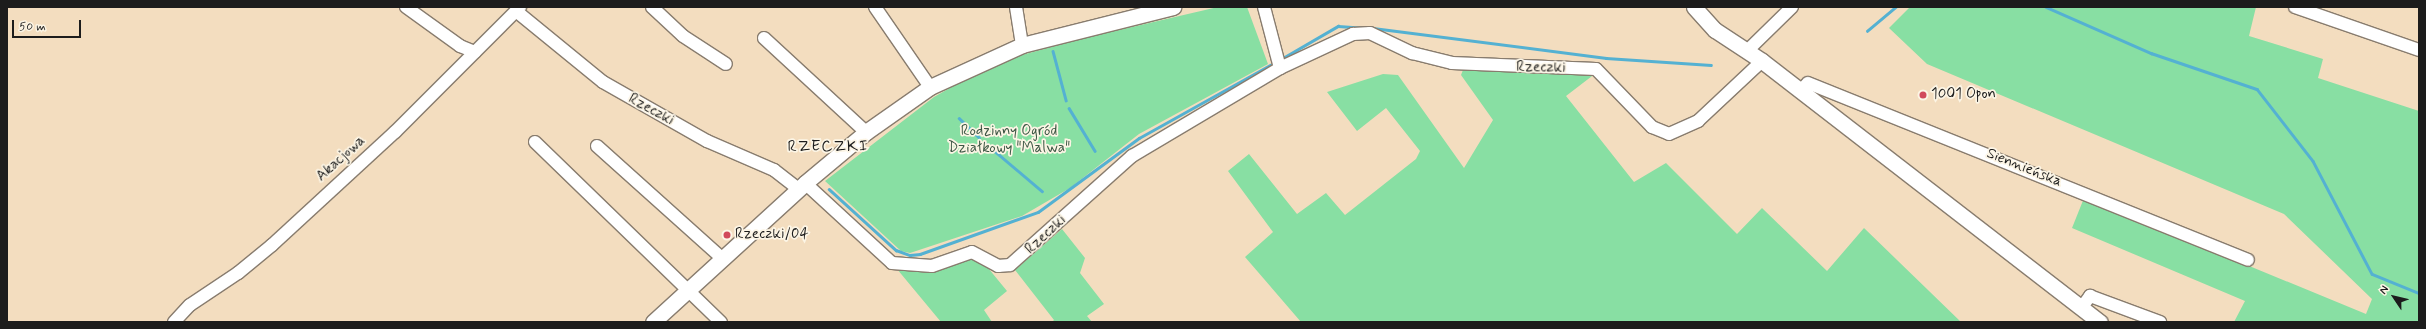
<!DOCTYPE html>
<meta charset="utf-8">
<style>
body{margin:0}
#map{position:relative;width:2426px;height:329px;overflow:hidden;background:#f3ddbf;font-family:Mynerve,sans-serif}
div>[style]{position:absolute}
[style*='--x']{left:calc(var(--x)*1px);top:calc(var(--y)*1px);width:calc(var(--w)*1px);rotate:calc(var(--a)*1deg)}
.green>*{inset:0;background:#88dfa3}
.stream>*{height:2.5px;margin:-1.25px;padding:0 1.25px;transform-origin:1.25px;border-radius:1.25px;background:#54b1d2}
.roads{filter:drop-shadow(1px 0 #887c6e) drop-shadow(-1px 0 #887c6e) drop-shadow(0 1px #887c6e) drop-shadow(0 -1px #887c6e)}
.minor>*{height:12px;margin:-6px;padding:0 6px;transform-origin:6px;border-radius:6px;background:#fff}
.major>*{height:15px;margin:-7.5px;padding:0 7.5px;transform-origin:7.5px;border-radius:7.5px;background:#fff}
.dots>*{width:11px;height:11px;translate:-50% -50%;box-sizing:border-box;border:2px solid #fcf5e5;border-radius:50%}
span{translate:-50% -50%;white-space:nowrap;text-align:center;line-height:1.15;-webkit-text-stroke:3.5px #fcf5e5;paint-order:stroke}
.street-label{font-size:15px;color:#1c1c1c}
.poi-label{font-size:15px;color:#1c1c1c}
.left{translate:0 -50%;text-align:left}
.park-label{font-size:15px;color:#3c5644}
.neighbourhood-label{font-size:16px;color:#1c1c1c;letter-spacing:1px}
.frame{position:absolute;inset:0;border:8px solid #1c1c1c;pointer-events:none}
.north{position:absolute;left:2374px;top:277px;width:40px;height:40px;-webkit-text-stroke:3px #fcf5e5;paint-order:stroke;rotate:305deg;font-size:11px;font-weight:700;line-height:16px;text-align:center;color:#1c1c1c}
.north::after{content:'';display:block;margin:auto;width:14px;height:18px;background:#1c1c1c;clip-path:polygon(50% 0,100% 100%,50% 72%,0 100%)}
.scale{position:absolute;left:12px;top:20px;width:69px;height:18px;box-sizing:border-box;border:2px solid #1c1c1c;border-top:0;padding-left:5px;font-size:12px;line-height:14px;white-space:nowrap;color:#1c1c1c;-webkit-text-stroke:3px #fcf5e5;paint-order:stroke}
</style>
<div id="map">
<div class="green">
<div style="clip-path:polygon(1218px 7px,1247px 7px,1268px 64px,1139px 134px,1070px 188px,1022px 216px,910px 253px,901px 251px,825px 181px,934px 97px,980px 71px,1010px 58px,1089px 37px)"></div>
<div style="clip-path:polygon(1910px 7px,2256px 7px,2249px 36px,2323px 59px,2318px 78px,2419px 111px,2419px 322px,2234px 322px,2245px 301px,2072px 228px,2084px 198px,2366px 314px,2372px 299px,2284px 214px,1927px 64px,1889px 28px)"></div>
<div style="clip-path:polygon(1463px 70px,1596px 73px,1566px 96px,1634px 182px,1666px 163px,1737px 234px,1762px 208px,1827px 271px,1864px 228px,1961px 322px,1301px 322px,1245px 257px,1273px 232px,1228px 171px,1249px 154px,1297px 214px,1326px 193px,1345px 215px,1416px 159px,1420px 151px,1386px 108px,1357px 131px,1327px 92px,1383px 74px,1398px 75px,1464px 168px,1493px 120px,1461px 75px)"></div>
<div style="clip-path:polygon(1062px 229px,1085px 258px,1080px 273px,1104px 304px,1087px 316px,1092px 322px,1052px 322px,1054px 320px,1015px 270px)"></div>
<div style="clip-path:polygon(973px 258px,984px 263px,1007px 291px,984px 310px,992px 322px,941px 322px,892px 263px)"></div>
</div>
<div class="stream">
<div style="--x:2046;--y:7;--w:115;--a:23.7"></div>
<div style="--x:2151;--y:53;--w:112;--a:18.8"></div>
<div style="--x:2257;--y:89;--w:91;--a:52.1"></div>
<div style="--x:2313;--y:161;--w:127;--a:62.4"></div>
<div style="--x:2372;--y:274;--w:51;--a:22"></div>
<div style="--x:1373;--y:28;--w:235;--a:7.3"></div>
<div style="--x:1606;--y:58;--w:105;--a:3.8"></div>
<div style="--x:1867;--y:31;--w:38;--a:-40"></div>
<div style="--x:1053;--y:51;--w:51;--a:75.1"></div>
<div style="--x:1281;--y:59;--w:66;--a:-30.1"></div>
<div style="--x:1338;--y:26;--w:28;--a:4"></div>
<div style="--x:1069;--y:108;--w:50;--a:58.8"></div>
<div style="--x:959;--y:118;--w:28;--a:44"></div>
<div style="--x:984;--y:142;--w:76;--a:40.2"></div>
<div style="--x:829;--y:189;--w:91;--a:42.3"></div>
<div style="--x:896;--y:250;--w:15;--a:20"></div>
<div style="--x:910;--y:255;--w:10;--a:-6"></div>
<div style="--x:920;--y:254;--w:125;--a:-19.6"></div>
<div style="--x:1038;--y:212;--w:125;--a:-36.2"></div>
<div style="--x:1139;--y:138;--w:150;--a:-29.1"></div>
</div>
<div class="roads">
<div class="minor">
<div style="--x:406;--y:7;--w:67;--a:35.8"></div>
<div style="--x:460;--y:46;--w:16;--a:22"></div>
<div style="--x:652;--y:7;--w:42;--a:43.1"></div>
<div style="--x:683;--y:36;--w:51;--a:33.1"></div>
<div style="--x:875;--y:7;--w:97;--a:55.5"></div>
<div style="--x:1016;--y:7;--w:38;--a:81"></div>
<div style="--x:1264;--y:7;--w:63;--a:75.3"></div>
<div style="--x:2295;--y:7;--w:131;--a:19.1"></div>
<div style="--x:516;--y:11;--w:112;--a:39.2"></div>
<div style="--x:603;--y:82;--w:120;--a:29.6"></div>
<div style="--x:707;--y:141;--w:73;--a:23.4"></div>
<div style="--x:774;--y:170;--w:31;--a:38"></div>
<div style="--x:764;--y:38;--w:139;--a:42.7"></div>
<div style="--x:1747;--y:51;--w:63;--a:-44.4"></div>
<div style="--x:1800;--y:91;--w:11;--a:-45"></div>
<div style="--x:1808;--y:83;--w:474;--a:21.9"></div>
<div style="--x:535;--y:142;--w:259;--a:44.1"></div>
<div style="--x:597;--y:146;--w:169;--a:41.9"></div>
<div style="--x:805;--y:183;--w:118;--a:42.6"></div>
<div style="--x:892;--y:263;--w:40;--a:4.3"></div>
<div style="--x:932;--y:266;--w:42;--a:-19.3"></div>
<div style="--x:972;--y:252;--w:30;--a:28"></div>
<div style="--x:998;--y:266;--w:12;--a:-5"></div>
<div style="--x:1010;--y:265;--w:164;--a:-41.8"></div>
<div style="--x:1132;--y:156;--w:172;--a:-30.7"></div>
<div style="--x:1280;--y:68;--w:81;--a:-25"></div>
<div style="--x:1353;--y:34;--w:17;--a:-3"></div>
<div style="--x:1370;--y:33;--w:47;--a:25.5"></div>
<div style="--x:1412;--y:53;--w:41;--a:14"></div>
<div style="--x:1452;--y:63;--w:144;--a:2.4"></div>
<div style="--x:1596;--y:69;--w:81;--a:46"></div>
<div style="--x:1652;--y:127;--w:18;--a:22"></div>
<div style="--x:1669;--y:134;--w:32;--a:-24"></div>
<div style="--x:1698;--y:121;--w:88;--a:-43.2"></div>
<div style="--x:2082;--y:307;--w:14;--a:-54"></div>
<div style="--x:2090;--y:296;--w:75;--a:20.4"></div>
<div style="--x:174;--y:322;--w:23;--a:-47"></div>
<div style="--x:190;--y:305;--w:58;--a:-33.7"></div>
<div style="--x:238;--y:273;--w:44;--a:-39.5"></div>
<div style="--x:272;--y:245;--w:167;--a:-42.6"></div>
<div style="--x:395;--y:132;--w:177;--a:-45"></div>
</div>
<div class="major">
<div style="--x:1694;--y:7;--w:31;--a:48"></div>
<div style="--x:1715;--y:30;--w:56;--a:33.4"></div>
<div style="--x:1762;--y:61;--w:427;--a:37.7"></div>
<div style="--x:653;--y:322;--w:206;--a:-42.4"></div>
<div style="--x:805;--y:183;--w:80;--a:-39.9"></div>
<div style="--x:866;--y:132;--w:78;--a:-35.1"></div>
<div style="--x:930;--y:87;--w:101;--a:-24.5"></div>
<div style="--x:1022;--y:45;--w:156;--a:-14.1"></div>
</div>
</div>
<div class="dots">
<div style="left:1923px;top:95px;background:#d1495b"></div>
<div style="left:727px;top:235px;background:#d1495b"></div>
</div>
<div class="street-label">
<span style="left:1541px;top:68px;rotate:1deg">Rzeczki</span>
<span style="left:651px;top:110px;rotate:29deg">Rzeczki</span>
<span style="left:341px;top:159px;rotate:-42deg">Akacjowa</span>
<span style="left:2024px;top:168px;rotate:22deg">Siennieńska</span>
<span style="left:1046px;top:235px;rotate:-43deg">Rzeczki</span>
</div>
<div class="poi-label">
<span class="left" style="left:1931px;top:95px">1001 Opon</span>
<span class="left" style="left:735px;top:235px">Rzeczki/04</span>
</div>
<div class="park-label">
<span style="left:1009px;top:140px">Rodzinny Ogród<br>Działkowy "Malwa"</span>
</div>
<div class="neighbourhood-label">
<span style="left:828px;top:147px">RZECZKI</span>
</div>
<div class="frame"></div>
<div class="north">N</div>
<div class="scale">50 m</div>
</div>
